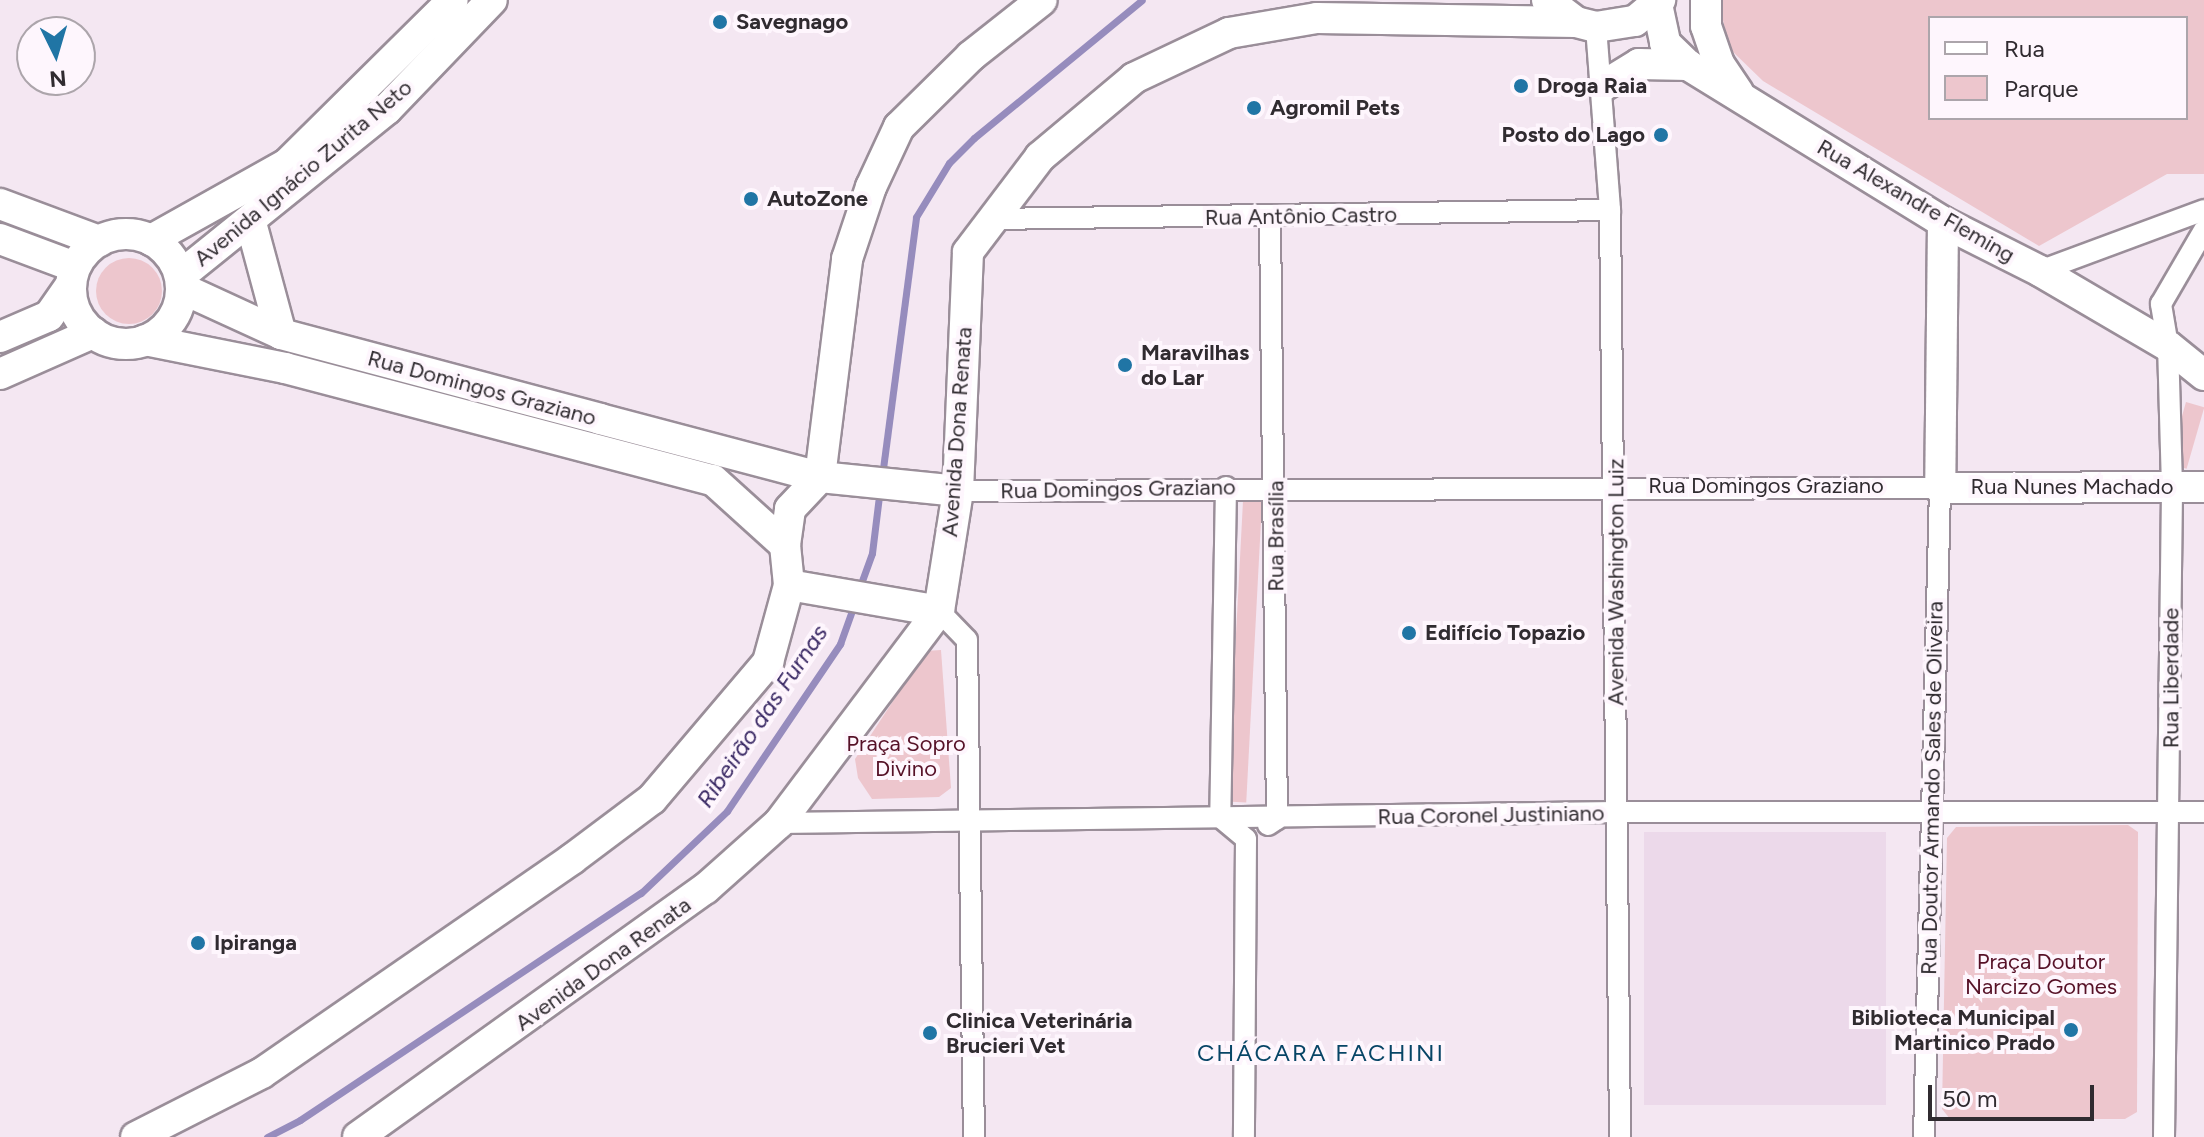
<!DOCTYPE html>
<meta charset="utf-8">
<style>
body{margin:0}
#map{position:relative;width:2204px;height:1137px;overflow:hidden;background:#f4e7f2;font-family:Figtree,sans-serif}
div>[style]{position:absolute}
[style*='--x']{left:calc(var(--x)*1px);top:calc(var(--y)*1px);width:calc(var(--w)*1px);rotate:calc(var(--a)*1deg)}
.built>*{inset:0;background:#ecd9ea;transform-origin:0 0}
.green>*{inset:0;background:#edc6cd;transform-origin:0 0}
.round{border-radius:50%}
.stream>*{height:7px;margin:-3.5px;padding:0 3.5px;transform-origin:3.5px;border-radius:3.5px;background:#968cbd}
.roads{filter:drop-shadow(2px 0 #9a8e99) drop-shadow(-2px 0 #9a8e99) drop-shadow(0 2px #9a8e99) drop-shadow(0 -2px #9a8e99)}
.street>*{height:20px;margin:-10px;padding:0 10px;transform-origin:10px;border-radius:10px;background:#fff}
.secondary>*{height:30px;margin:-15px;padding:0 15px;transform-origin:15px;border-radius:15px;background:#fff}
.secondary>.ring{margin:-15px;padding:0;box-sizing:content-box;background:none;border:30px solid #fff;border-radius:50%}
.dots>*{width:22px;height:22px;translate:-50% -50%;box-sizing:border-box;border:4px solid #fef6fd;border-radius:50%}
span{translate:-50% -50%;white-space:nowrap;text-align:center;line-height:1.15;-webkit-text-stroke:8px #fef6fd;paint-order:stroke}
.poi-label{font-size:22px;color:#302b30;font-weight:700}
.left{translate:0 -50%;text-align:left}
.right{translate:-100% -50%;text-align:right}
.street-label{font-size:22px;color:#302b30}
.park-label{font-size:22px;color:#561127}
.water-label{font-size:24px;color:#392864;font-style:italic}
.neighbourhood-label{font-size:24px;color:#074566;letter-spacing:2px}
.legend{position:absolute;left:1928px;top:16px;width:260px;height:104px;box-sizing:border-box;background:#fef6fd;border:2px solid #aca5ab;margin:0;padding:10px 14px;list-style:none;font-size:24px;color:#302b30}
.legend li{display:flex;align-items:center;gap:16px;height:40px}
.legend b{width:40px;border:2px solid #aca5ab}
.north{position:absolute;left:16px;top:16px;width:80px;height:80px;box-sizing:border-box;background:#fef6fd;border:2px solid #aca5ab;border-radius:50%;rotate:175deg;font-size:22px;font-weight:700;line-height:32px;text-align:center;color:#302b30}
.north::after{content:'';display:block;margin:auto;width:28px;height:36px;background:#2075a5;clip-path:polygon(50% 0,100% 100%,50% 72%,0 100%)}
.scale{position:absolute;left:1928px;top:1085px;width:166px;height:36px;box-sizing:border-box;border:4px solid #302b30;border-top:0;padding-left:10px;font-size:24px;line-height:28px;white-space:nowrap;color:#302b30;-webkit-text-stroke:6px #fef6fd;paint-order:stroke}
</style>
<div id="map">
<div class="built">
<div style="left:1644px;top:832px;width:242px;height:273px"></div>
</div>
<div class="green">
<div style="clip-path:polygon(evenodd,1718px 0,2204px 0,2204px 174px,2167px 174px,2039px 246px,1763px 81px,1730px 49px,1718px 0,1930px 18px,2186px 18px,2186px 118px,1930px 118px,1930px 18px)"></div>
<div class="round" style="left:96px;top:258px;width:66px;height:66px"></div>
<div style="left:2186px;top:402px;width:19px;height:64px;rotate:16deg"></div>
<div style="left:1243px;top:501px;width:19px;height:301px;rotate:3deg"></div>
<div style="clip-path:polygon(941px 650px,951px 788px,939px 797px,872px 799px,858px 778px,855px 759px,926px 651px)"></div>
<div style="clip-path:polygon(2128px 825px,2138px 832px,2137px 1112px,2125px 1119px,1950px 1119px,1942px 1109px,1947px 838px,1956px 827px)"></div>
</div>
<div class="stream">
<div style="--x:882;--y:476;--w:261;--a:-82.5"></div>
<div style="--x:916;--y:217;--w:63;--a:-58.6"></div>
<div style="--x:949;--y:163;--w:35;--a:-45"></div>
<div style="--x:974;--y:138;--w:217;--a:-39.4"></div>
<div style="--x:859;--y:589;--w:38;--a:-70"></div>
<div style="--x:872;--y:553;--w:65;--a:-83"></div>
<div style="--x:267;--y:1137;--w:37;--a:-27"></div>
<div style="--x:300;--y:1120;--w:410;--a:-33.7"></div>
<div style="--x:641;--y:893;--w:119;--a:-43.6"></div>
<div style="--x:727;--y:811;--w:202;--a:-55.9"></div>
<div style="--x:840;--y:644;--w:41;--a:-70.3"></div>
</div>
<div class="roads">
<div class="street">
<div style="--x:1596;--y:27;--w:184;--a:85.6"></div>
<div style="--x:1610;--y:210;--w:927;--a:89.38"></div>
<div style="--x:991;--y:219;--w:619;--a:-0.83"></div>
<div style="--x:2040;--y:271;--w:175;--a:-20.4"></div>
<div style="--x:1226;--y:487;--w:330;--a:91"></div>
<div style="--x:1220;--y:817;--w:34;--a:40"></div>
<div style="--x:1246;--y:839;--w:298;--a:90.4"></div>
<div style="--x:958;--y:491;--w:982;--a:-0.18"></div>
<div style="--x:1940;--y:488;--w:649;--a:91.41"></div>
<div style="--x:939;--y:611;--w:40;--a:46"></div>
<div style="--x:967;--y:640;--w:497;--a:89.2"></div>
<div style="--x:779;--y:823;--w:837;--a:-0.75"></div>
<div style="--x:1616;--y:812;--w:588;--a:0"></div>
<div style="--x:1268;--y:825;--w:11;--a:-34"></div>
<div style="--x:1277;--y:819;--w:601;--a:-90.67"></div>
<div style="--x:2164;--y:1137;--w:650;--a:-89.29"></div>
<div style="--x:2172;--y:487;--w:141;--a:-91.6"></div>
<div style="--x:2168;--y:346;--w:43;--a:-99.5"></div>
<div style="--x:2161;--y:304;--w:86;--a:-59.8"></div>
</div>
<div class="secondary">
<div style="--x:1547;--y:0;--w:36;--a:37"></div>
<div style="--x:1576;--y:22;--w:21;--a:14"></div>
<div style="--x:1596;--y:27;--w:39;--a:-9"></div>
<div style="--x:1635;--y:21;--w:33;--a:-40"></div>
<div style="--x:1706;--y:0;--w:26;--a:90"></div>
<div style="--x:1706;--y:26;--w:40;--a:71.1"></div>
<div style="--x:1719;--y:64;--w:34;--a:56"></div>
<div style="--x:1657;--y:4;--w:40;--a:78"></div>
<div style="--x:1665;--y:43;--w:32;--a:44"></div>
<div style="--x:1688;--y:65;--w:299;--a:31.6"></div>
<div style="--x:1943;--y:222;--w:109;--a:26.8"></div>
<div style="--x:2040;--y:271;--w:148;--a:30.4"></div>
<div style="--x:2168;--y:346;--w:46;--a:38.9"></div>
<div style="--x:1603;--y:86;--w:42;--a:-31.4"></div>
<div style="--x:1639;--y:64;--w:49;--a:1.2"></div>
<div style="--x:0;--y:204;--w:106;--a:20.5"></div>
<div style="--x:1943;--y:222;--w:266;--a:90.6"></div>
<div style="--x:1940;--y:488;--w:264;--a:-0.2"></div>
<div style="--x:251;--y:223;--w:115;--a:74.9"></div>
<div class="ring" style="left:71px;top:234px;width:80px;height:80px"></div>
<div style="--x:0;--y:239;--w:80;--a:20.5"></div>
<div style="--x:151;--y:240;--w:156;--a:-29.2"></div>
<div style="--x:287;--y:164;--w:233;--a:-44.7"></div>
<div style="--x:180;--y:276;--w:266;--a:-38.9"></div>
<div style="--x:387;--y:109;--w:151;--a:-46.1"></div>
<div style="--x:181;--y:288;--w:110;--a:24.7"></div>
<div style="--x:281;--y:334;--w:330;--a:14.9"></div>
<div style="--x:600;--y:419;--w:228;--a:14.8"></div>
<div style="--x:820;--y:477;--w:139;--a:5.8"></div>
<div style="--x:0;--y:337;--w:53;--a:-23.2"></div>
<div style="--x:49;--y:316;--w:38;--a:-55"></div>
<div style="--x:145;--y:340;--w:143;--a:11.3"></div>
<div style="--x:285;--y:368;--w:442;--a:14.7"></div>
<div style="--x:713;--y:480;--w:97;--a:42.1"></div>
<div style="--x:0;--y:374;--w:102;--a:-23.8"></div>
<div style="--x:789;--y:585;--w:152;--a:9.8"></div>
<div style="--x:136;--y:1137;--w:141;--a:-26.9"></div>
<div style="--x:262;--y:1073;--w:377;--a:-34.6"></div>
<div style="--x:572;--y:859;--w:100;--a:-36.9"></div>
<div style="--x:652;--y:799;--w:180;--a:-49.7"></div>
<div style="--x:768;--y:662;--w:80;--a:-74.7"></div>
<div style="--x:789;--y:585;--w:40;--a:-95.7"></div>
<div style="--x:785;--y:545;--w:36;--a:-82"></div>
<div style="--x:790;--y:509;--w:44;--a:-46.8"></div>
<div style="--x:820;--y:477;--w:220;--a:-82.9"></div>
<div style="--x:847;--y:259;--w:76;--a:-71.6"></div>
<div style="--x:871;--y:187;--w:66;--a:-65"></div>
<div style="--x:899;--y:127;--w:101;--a:-44.6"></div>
<div style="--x:971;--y:56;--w:90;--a:-38.3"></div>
<div style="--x:358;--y:1137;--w:427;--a:-35.6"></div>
<div style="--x:705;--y:889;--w:99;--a:-41.7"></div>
<div style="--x:779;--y:823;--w:266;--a:-53"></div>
<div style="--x:939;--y:611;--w:121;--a:-81"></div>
<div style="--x:958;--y:491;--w:239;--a:-87.6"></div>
<div style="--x:968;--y:252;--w:119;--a:-52.8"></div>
<div style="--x:1040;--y:157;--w:123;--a:-40"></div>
<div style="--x:1134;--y:78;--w:105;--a:-25.3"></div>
<div style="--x:1229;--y:33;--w:89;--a:-9.7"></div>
<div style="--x:1317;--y:18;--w:259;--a:0.9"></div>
</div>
</div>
<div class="dots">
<div style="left:720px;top:22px;background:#2075a5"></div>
<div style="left:1521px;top:86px;background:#2075a5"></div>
<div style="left:1254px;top:108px;background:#2075a5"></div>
<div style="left:1661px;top:135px;background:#2075a5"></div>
<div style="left:751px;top:199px;background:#2075a5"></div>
<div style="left:1125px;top:365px;background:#2075a5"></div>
<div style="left:1409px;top:633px;background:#2075a5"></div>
<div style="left:198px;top:943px;background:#2075a5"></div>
<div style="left:2071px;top:1030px;background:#2075a5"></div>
<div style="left:930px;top:1033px;background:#2075a5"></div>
</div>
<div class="poi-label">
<span class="left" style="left:736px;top:22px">Savegnago</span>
<span class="left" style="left:1537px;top:86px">Droga Raia</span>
<span class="left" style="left:1270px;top:108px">Agromil Pets</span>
<span class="right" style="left:1645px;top:135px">Posto do Lago</span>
<span class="left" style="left:767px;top:199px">AutoZone</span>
<span class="left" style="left:1141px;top:365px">Maravilhas<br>do Lar</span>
<span class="left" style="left:1425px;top:633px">Edifício Topazio</span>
<span class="left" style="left:214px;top:943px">Ipiranga</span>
<span class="right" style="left:2055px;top:1030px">Biblioteca Municipal<br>Martinico Prado</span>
<span class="left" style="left:946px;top:1033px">Clinica Veterinária<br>Brucieri Vet</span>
</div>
<div class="street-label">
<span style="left:303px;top:173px;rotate:-40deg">Avenida Ignácio Zurita Neto</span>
<span style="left:1916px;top:201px;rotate:30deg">Rua Alexandre Fleming</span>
<span style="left:1301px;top:216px;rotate:-1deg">Rua Antônio Castro</span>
<span style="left:482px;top:388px;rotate:15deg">Rua Domingos Graziano</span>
<span style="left:957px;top:432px;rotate:-86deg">Avenida Dona Renata</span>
<span style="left:1766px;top:486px">Rua Domingos Graziano</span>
<span style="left:2072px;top:487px">Rua Nunes Machado</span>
<span style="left:1118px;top:489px;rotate:-1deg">Rua Domingos Graziano</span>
<span style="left:1276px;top:536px;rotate:-90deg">Rua Brasília</span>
<span style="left:1616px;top:582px;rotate:-90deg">Avenida Washington Luiz</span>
<span style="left:2171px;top:678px;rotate:-90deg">Rua Liberdade</span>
<span style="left:1932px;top:788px;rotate:-89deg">Rua Doutor Armando Sales de Oliveira</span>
<span style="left:1491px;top:815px;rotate:-1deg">Rua Coronel Justiniano</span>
<span style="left:603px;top:964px;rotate:-36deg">Avenida Dona Renata</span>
</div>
<div class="park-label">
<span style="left:906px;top:756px">Praça Sopro<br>Divino</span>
<span style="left:2041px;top:974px">Praça Doutor<br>Narcizo Gomes</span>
</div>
<div class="water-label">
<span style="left:762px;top:716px;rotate:-56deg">Ribeirão das Furnas</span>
</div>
<div class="neighbourhood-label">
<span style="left:1321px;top:1053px">CHÁCARA FACHINI</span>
</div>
<ul class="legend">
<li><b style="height:10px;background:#fff"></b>Rua</li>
<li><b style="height:22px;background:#edc6cd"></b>Parque</li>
</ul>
<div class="north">N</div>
<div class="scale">50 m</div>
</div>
